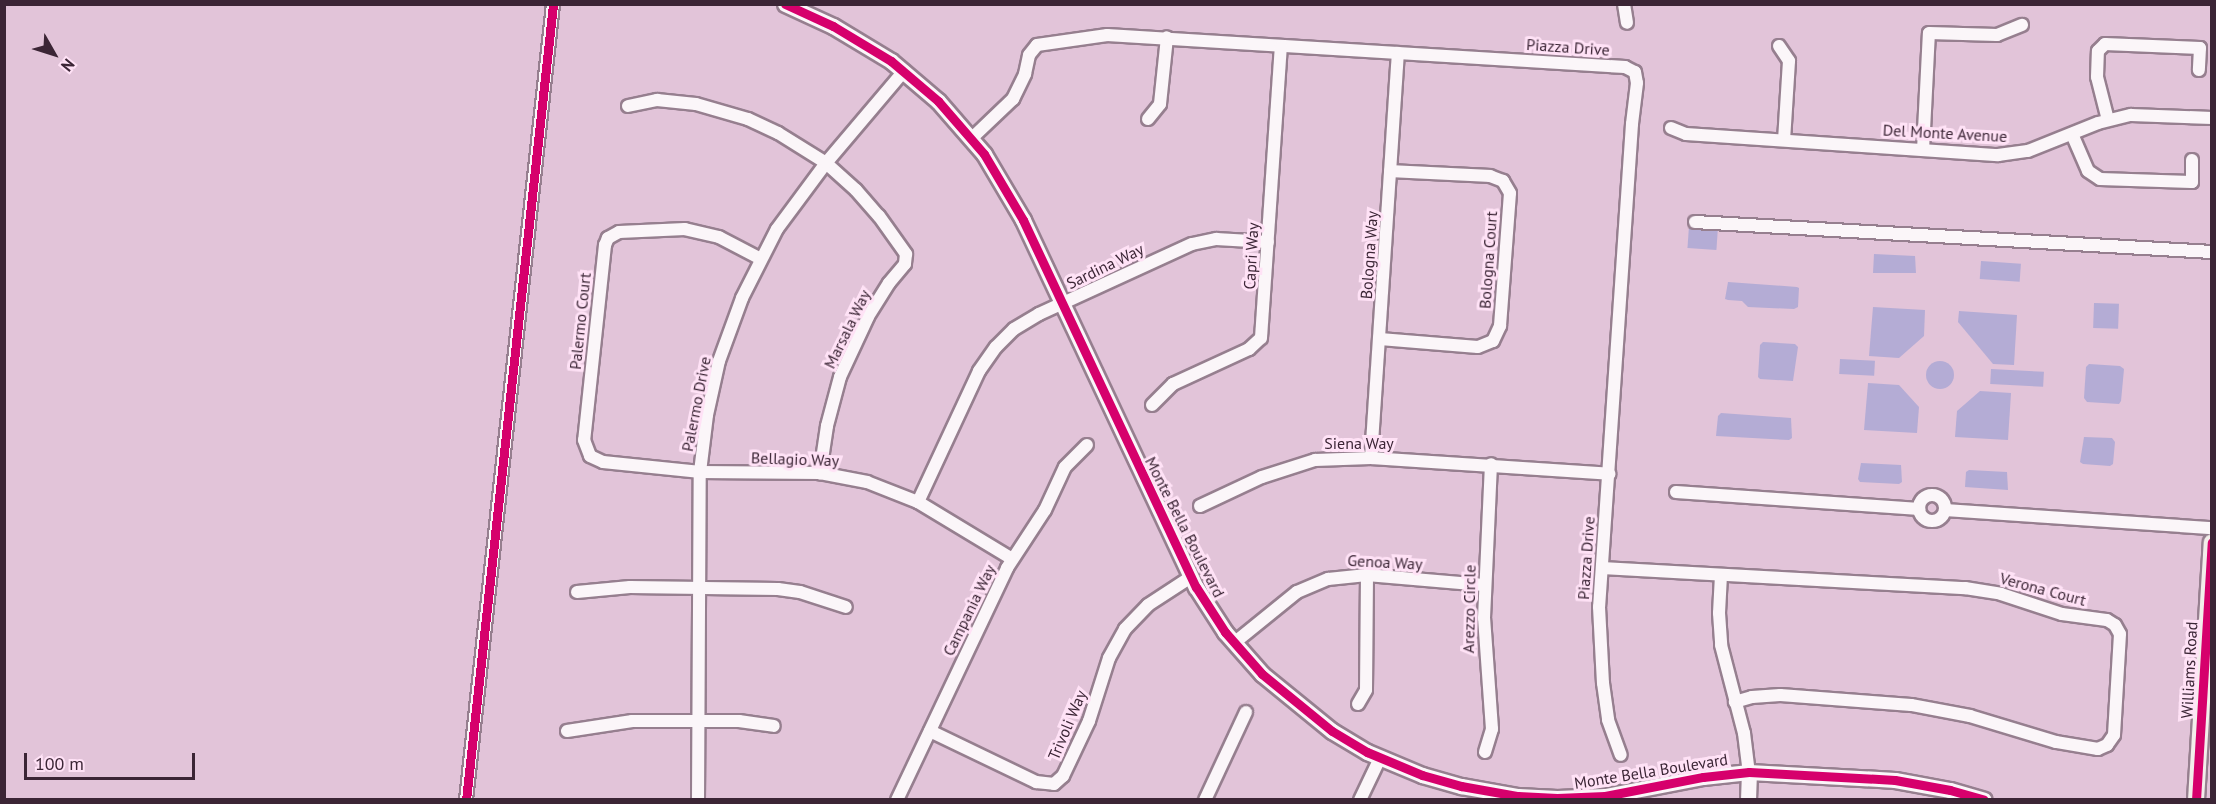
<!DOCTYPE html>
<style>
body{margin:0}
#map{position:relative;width:2216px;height:804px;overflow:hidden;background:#e2c4d9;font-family:"PT Sans",sans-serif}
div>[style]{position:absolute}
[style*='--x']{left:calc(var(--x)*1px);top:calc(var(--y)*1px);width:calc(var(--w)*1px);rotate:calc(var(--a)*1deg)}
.green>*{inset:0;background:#b4acd5;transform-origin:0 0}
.round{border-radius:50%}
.roads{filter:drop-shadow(2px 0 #967f8f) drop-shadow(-2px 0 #967f8f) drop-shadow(0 2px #967f8f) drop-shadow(0 -2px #967f8f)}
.minor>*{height:12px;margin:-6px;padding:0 6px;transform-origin:6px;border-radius:6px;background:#fbf6f9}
.minor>.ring{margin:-6px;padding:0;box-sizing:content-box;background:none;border:12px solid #fbf6f9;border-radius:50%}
.tertiary>*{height:15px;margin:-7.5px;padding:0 7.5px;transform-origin:7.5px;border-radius:7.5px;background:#fbf6f9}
.secondary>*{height:16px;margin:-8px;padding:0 8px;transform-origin:8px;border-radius:8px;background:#f3eeeb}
.cycleway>*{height:9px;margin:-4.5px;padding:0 4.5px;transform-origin:4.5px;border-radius:4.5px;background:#d6006c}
span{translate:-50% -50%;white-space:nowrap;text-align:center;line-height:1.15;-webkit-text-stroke:6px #ffe2f6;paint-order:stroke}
.street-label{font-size:16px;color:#3b2535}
.frame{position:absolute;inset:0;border:6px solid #3b2535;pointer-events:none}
.north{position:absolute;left:24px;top:24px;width:60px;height:60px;-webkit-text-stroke:4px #ffe2f6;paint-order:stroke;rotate:129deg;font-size:16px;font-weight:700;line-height:24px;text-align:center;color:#3b2535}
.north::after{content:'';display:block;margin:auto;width:21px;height:27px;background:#3b2535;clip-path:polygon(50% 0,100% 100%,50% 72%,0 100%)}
.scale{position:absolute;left:24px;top:753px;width:171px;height:27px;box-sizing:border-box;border:3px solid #3b2535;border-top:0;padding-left:8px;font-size:18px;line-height:21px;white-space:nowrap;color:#3b2535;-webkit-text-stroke:4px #ffe2f6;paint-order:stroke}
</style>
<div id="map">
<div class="green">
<div style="left:1689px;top:226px;width:29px;height:22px;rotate:4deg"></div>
<div style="clip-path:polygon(1874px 254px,1915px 256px,1916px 273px,1873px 273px)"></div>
<div style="left:1981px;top:261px;width:40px;height:18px;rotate:4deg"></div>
<div style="clip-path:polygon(1728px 282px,1797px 287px,1799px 288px,1798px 307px,1794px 309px,1748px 307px,1742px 301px,1728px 300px,1725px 299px)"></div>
<div style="left:2094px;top:303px;width:25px;height:25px;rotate:2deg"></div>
<div style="clip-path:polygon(1873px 307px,1925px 310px,1924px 336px,1899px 358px,1869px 356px)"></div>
<div style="clip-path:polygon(1959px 311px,2017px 315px,2014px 365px,1993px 364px,1958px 322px)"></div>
<div style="clip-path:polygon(1763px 342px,1795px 344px,1798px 347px,1793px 381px,1760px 379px,1758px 377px,1760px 345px)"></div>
<div style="left:1840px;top:359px;width:35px;height:15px;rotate:3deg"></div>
<div class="round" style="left:1926px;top:361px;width:28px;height:28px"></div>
<div style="clip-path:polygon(2089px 364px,2120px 366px,2124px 369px,2121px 401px,2119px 404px,2087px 402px,2084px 398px,2086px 367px)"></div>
<div style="left:1991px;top:369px;width:53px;height:15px;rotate:3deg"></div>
<div style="clip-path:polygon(1868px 383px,1899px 385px,1919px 407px,1917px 433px,1864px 430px)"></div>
<div style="clip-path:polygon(1980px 391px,2011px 393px,2008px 440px,1955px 437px,1957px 411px)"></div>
<div style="clip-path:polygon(1721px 413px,1791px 418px,1792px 438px,1789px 440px,1716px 436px,1718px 416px)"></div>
<div style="clip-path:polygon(2084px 437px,2112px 438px,2115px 442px,2113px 464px,2110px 466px,2083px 464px,2080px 462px)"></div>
<div style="clip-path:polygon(1861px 463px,1901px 465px,1902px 482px,1899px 484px,1860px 482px,1858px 479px)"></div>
<div style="clip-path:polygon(1969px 470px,2007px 472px,2008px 490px,1965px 487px,1966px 472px)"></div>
</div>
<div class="roads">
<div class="minor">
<div style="--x:1624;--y:4;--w:19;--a:81"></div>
<div style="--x:1779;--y:46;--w:18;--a:56"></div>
<div style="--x:1789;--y:61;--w:79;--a:93.6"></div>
<div style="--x:628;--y:106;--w:30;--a:-12"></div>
<div style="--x:657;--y:100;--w:39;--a:6"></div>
<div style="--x:696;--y:104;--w:54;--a:16.1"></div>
<div style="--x:748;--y:119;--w:33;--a:25"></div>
<div style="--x:778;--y:133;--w:57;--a:32"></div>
<div style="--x:826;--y:163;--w:40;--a:42"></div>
<div style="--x:856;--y:190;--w:35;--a:49"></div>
<div style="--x:879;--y:216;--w:47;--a:54.6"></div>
<div style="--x:906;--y:254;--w:10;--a:96"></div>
<div style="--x:905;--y:264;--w:25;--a:130"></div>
<div style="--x:889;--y:283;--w:40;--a:122"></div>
<div style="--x:868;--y:317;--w:66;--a:115"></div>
<div style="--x:840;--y:377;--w:51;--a:104.9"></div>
<div style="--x:827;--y:426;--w:48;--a:98.5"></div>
<div style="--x:1148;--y:119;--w:19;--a:-51"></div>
<div style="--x:1160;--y:104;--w:67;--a:-84"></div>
<div style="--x:2108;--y:120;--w:44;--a:-104.3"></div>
<div style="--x:2097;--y:77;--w:26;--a:-88"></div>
<div style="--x:2098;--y:51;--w:10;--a:-45"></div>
<div style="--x:2105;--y:44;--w:95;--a:2.4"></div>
<div style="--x:2200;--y:48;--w:22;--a:93"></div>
<div style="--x:1671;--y:128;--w:16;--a:22"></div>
<div style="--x:1686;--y:134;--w:313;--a:3.9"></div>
<div style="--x:1998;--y:155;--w:30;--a:-8"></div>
<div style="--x:2028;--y:151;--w:75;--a:-21.8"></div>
<div style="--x:2098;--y:123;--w:34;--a:-14"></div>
<div style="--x:2131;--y:115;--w:81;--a:2.1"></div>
<div style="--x:2072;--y:134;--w:40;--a:66.6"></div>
<div style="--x:2088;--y:171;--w:14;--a:34"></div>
<div style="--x:2100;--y:179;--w:92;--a:1.9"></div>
<div style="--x:2192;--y:182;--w:22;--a:-90"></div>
<div style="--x:972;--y:138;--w:57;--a:-43.6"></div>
<div style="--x:1013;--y:99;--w:28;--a:-64"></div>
<div style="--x:1025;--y:74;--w:19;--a:-78"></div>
<div style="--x:1029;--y:55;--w:13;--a:-51"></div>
<div style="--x:1037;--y:45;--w:71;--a:-8.1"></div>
<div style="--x:1107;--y:35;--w:519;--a:3.54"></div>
<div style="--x:1625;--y:67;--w:11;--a:27"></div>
<div style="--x:1635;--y:72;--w:11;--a:80"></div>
<div style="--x:1637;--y:83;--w:41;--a:97"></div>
<div style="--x:1632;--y:124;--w:484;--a:93.9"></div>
<div style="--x:1599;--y:607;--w:76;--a:87"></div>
<div style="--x:1603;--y:683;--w:37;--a:82"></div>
<div style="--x:1608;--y:720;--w:37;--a:70"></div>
<div style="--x:1923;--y:150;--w:117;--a:-87.1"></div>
<div style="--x:1929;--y:33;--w:68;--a:1.7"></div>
<div style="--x:1997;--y:35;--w:27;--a:-22"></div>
<div style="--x:1695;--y:222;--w:518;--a:3.32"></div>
<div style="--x:761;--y:259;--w:47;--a:-152.4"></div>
<div style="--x:719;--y:237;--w:35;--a:-167"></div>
<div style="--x:685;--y:229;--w:66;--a:177.4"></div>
<div style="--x:619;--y:232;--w:13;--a:151"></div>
<div style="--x:608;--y:238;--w:8;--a:113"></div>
<div style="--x:605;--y:245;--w:196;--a:96.1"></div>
<div style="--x:584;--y:440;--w:17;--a:69"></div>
<div style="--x:590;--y:456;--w:14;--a:25"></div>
<div style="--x:603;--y:462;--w:98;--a:5.9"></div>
<div style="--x:700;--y:472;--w:120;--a:0.5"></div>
<div style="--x:820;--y:473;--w:48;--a:10.8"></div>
<div style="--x:867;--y:482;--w:55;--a:21.4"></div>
<div style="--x:918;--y:502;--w:110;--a:31.2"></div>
<div style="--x:1380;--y:339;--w:98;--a:4.7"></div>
<div style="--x:1478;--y:347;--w:16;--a:-22"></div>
<div style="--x:1493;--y:341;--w:17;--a:-65"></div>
<div style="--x:1500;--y:326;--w:133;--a:-85.7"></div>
<div style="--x:1510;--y:193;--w:14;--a:-120"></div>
<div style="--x:1503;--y:181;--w:14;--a:-159"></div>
<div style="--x:1490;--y:176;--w:100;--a:-177.1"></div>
<div style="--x:1152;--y:405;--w:30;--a:-45"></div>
<div style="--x:1173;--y:384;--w:84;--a:-24.7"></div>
<div style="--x:1249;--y:349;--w:16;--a:-43"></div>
<div style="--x:1261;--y:338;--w:292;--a:-86.1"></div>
<div style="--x:1371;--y:458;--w:406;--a:-86.2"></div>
<div style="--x:1676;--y:492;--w:244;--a:4"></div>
<div class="ring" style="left:1919px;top:495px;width:14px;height:14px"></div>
<div style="--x:918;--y:502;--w:145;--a:-65"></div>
<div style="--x:979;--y:371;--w:29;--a:-55"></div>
<div style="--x:996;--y:347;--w:25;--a:-45"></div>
<div style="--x:1014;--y:329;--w:29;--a:-31"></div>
<div style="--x:1039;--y:314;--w:168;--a:-24.6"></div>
<div style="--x:1192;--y:244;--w:25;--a:-12"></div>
<div style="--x:1216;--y:239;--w:52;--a:3.3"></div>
<div style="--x:1200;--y:506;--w:68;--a:-25.1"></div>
<div style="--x:1262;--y:477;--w:56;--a:-17.8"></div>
<div style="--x:1315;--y:460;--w:56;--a:-2"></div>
<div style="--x:1371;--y:458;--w:239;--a:3.8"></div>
<div style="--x:1945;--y:510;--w:268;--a:3.9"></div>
<div style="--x:1602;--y:568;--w:364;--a:3.2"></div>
<div style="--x:1965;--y:588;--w:36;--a:9"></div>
<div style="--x:2001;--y:594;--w:64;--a:18.2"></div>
<div style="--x:2062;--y:614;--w:45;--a:7.6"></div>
<div style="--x:2107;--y:620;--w:9;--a:32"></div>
<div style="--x:2115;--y:625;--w:10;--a:61"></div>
<div style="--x:2120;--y:634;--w:101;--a:93.4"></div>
<div style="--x:2114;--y:735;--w:12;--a:125"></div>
<div style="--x:2107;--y:745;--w:10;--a:156"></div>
<div style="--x:2098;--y:749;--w:43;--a:-170.5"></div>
<div style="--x:2056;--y:742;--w:90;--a:-163.2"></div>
<div style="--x:1970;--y:716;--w:60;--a:-169.4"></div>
<div style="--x:1911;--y:705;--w:131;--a:-175.6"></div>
<div style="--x:1780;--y:695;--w:28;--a:176"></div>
<div style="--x:1752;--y:697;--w:18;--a:164"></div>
<div style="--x:1721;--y:575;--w:38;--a:93"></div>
<div style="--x:1719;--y:613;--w:32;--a:86"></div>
<div style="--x:1721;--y:645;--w:91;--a:75.4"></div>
<div style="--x:1744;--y:733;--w:39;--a:83"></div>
<div style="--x:577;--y:592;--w:53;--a:-5.4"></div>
<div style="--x:630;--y:587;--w:148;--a:0.8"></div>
<div style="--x:778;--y:589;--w:22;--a:8"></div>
<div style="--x:800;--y:592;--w:48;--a:18.1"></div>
<div style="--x:1234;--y:643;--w:81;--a:-39"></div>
<div style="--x:1297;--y:592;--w:34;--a:-23"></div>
<div style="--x:1328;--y:579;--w:39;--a:-6"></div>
<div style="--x:1367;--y:575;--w:117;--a:4.9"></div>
<div style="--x:1358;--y:704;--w:16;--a:-60"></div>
<div style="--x:1366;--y:690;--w:115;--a:-89.5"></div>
<div style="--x:567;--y:731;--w:66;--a:-8.7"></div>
<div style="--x:632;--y:721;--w:107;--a:0"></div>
<div style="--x:739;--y:721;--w:35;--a:8"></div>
<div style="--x:930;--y:731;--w:118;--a:25.7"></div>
<div style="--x:1036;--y:782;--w:18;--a:6"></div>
<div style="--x:1054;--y:784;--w:12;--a:-42"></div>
<div style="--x:1063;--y:776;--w:61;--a:-64.7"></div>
<div style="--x:1089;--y:721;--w:66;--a:-72.4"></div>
<div style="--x:1109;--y:658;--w:33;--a:-61"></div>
<div style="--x:1125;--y:629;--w:33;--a:-46"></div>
<div style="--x:1148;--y:605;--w:51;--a:-33.1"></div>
<div style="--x:1485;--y:752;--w:24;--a:-73"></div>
<div style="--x:1492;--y:729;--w:111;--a:-94.1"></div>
<div style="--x:1484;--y:618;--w:154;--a:-87.4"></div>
<div style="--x:466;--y:800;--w:801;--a:-83.76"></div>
<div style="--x:698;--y:800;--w:328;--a:-89.7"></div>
<div style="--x:700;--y:472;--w:57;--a:-83"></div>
<div style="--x:707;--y:415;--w:55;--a:-77.5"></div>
<div style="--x:719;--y:361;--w:67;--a:-69.9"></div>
<div style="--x:742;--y:298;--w:77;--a:-63.1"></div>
<div style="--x:777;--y:229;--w:82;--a:-53.4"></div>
<div style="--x:826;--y:163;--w:121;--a:-49.7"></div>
<div style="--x:897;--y:800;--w:257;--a:-64.6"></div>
<div style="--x:1007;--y:568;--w:69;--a:-56.8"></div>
<div style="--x:1045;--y:510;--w:47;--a:-65.1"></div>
<div style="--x:1065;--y:467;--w:31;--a:-45"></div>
<div style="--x:1205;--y:800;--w:97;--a:-65"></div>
<div style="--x:1360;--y:800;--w:47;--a:-64.5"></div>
</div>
<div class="tertiary">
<div style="--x:785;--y:4;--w:53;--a:24.6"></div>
<div style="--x:833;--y:26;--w:68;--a:31.1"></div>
<div style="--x:891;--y:61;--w:62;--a:40.4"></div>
<div style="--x:938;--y:101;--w:70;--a:49"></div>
<div style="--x:984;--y:154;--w:77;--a:59.4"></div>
<div style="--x:1023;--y:220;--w:406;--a:64.8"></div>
<div style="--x:1196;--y:587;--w:54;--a:57.2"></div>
<div style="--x:1225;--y:632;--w:56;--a:48.6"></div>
<div style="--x:1262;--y:674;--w:90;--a:39.2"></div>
<div style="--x:1332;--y:731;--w:41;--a:31"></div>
<div style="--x:1367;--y:752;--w:60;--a:22.7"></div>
<div style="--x:1422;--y:775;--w:41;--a:15.8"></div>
<div style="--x:1461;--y:786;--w:58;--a:10"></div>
<div style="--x:1518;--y:796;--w:39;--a:3"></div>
<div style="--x:1557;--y:798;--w:48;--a:-2.4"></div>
<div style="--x:1605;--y:796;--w:100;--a:-11"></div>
<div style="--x:1703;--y:777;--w:46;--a:-6.2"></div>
<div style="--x:1749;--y:772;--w:146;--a:3.1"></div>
<div style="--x:1895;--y:780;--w:56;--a:10.3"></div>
<div style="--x:1950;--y:790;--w:35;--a:16"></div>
<div style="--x:1748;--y:800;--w:28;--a:-88"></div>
</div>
<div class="secondary">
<div style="--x:2196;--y:800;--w:258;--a:-86.5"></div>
</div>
</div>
<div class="cycleway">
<div style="--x:785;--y:4;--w:53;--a:24.6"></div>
<div style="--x:833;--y:26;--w:68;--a:31.1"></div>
<div style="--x:891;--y:61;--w:62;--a:40.4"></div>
<div style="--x:938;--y:101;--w:70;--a:49"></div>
<div style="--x:984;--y:154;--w:77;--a:59.4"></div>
<div style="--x:1023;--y:220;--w:406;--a:64.8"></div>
<div style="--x:1196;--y:587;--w:54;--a:57.2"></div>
<div style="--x:1225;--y:632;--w:56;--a:48.6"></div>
<div style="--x:1262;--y:674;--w:90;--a:39.2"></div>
<div style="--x:1332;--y:731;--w:41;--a:31"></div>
<div style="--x:1367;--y:752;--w:60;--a:22.7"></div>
<div style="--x:1422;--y:775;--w:41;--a:15.8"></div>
<div style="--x:1461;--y:786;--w:58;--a:10"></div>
<div style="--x:1518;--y:796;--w:39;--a:3"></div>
<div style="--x:1557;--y:798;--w:48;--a:-2.4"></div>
<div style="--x:1605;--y:796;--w:100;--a:-11"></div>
<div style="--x:1703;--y:777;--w:46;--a:-6.2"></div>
<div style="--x:1749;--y:772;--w:146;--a:3.1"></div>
<div style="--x:1895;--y:780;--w:56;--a:10.3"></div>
<div style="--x:1950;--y:790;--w:35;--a:16"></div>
<div style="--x:466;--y:800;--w:801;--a:-83.76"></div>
<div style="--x:2196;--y:800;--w:258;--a:-86.5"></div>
</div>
<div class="street-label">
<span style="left:1568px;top:47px;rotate:4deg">Piazza Drive</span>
<span style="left:1945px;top:133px;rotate:3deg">Del Monte Avenue</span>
<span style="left:1369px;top:255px;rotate:-86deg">Bologna Way</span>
<span style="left:1251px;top:256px;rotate:-87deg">Capri Way</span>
<span style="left:1488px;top:260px;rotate:-86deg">Bologna Court</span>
<span style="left:1105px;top:266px;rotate:-26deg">Sardina Way</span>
<span style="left:580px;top:321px;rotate:-84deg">Palermo Court</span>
<span style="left:847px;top:329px;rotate:-64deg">Marsala Way</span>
<span style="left:696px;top:404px;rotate:-79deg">Palermo Drive</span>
<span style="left:1359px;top:443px">Siena Way</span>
<span style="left:795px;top:459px;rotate:2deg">Bellagio Way</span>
<span style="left:1185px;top:527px;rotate:63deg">Monte Bella Boulevard</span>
<span style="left:1586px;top:558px;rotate:-86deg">Piazza Drive</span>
<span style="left:1385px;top:562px;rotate:3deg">Genoa Way</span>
<span style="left:2043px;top:589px;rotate:15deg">Verona Court</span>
<span style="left:1469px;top:609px;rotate:-89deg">Arezzo Circle</span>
<span style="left:969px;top:610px;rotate:-64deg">Campania Way</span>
<span style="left:2189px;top:670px;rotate:-87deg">Williams Road</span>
<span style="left:1067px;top:725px;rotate:-67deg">Trivoli Way</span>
<span style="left:1651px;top:771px;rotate:-9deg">Monte Bella Boulevard</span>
</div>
<div class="frame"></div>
<div class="north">N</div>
<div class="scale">100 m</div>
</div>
